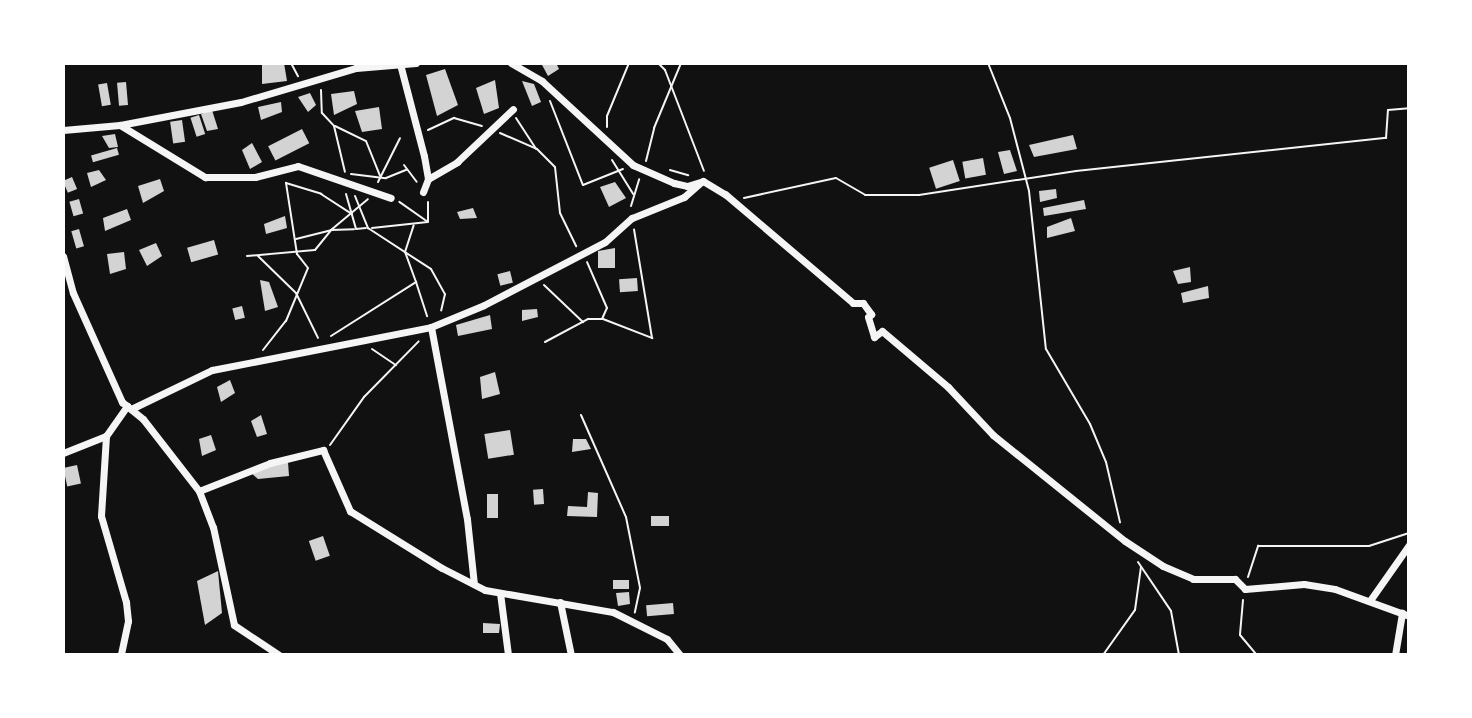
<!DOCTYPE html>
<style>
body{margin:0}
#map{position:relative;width:1472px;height:718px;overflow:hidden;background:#111;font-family:"Archivo Narrow",sans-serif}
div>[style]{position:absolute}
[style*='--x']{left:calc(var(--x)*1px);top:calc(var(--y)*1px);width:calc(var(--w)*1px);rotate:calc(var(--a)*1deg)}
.building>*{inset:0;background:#d3d3d3;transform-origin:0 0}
.path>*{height:2px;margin:-1px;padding:0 1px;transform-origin:1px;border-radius:1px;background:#f5f5f5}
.minor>*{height:7px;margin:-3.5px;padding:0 3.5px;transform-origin:3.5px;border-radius:3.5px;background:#f5f5f5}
span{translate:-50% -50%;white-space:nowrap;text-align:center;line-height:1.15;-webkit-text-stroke:5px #fff;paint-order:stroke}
.frame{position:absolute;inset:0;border:65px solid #fff;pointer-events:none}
</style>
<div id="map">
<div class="building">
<div style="clip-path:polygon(284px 63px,287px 81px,262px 84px,262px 65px)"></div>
<div style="clip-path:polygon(541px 63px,556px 63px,559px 69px,548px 76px)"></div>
<div style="clip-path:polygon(445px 69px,458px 105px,437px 116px,426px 75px)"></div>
<div style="clip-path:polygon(495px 80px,499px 108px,484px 114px,476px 88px)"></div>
<div style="clip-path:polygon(522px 81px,534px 84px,541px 102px,532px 106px)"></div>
<div style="left:126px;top:82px;width:23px;height:9px;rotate:85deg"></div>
<div style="left:107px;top:83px;width:22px;height:9px;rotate:80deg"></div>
<div style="clip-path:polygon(354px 91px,357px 104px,334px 115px,331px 94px)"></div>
<div style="clip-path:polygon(310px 93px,316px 105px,308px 112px,298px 97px)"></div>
<div style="clip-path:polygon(281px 102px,282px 112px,261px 120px,258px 107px)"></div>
<div style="clip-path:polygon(379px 107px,382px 129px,362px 132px,355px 111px)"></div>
<div style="clip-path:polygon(212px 110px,218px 129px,207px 131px,201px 114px)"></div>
<div style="left:199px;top:115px;width:20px;height:9px;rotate:72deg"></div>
<div style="left:182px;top:120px;width:22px;height:12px;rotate:82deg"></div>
<div style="left:302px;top:129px;width:16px;height:38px;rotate:63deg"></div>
<div style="clip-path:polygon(115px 134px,118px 147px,109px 148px,102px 136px)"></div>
<div style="clip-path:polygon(1073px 135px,1077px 149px,1034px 157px,1029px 145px)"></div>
<div style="clip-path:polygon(252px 143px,262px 162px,250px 169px,242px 150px)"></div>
<div style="left:117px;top:148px;width:7px;height:27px;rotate:74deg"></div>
<div style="clip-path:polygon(1010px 150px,1017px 171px,1004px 174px,998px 152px)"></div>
<div style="left:983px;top:158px;width:17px;height:21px;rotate:80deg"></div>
<div style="left:953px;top:160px;width:22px;height:25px;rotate:72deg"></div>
<div style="clip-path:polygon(99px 170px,106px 180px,91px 187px,87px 173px)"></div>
<div style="left:72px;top:177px;width:13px;height:10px;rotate:67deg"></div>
<div style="clip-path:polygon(160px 179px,164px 191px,143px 203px,138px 186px)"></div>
<div style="clip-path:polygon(615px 182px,626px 198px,609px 207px,600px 187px)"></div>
<div style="clip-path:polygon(1056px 189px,1057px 198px,1040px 202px,1039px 191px)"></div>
<div style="left:79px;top:199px;width:15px;height:10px;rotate:74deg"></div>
<div style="clip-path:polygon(1084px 200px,1086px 209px,1044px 216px,1043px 208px)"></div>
<div style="clip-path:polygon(473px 208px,477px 218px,460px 219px,457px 212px)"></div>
<div style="clip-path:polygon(127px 209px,131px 220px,105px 231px,103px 218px)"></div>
<div style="clip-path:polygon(285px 216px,287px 228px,266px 234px,264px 224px)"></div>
<div style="clip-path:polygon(1071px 218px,1075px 231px,1047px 238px,1047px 227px)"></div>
<div style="left:79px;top:229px;width:18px;height:8px;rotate:74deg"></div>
<div style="left:214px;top:240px;width:15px;height:28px;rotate:74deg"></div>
<div style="clip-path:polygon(156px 243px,162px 256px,147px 266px,139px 250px)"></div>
<div style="clip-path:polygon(615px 248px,615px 268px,598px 268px,598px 251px)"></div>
<div style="clip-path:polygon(124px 252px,126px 269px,110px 274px,107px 254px)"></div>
<div style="clip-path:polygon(1190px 267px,1191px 282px,1178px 284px,1173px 271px)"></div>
<div style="left:510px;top:271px;width:12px;height:13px;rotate:76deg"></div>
<div style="left:637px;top:278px;width:13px;height:18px;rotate:86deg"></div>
<div style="clip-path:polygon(260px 280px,269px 282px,278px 307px,265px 311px)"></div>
<div style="clip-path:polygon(1208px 286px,1209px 298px,1183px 303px,1181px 293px)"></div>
<div style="left:242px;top:306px;width:12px;height:10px;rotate:76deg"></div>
<div style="clip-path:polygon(537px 309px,538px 317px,522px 321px,522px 310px)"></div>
<div style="clip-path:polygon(490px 315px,492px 329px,458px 336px,456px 325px)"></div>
<div style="clip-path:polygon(495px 372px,500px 394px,482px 399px,480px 377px)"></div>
<div style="clip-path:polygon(230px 380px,235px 393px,221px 402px,217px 387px)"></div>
<div style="clip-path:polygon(261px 415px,267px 434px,257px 437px,251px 421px)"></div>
<div style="left:510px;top:430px;width:25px;height:26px;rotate:81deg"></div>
<div style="clip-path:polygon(211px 435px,216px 450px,202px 456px,199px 439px)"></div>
<div style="clip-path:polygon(573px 439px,586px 439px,591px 449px,572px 452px)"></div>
<div style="clip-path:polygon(288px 462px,289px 476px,258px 479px,250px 472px)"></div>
<div style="left:77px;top:465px;width:19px;height:14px;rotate:78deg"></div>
<div style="left:543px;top:489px;width:15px;height:10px;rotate:86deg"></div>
<div style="clip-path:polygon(588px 492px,598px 493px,597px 517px,567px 516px,568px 506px,587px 507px)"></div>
<div style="left:487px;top:494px;width:11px;height:24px"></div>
<div style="left:651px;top:516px;width:18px;height:10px"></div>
<div style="left:323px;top:536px;width:21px;height:15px;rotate:71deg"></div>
<div style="clip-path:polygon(218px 571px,222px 613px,205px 625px,197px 581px)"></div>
<div style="left:629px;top:580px;width:9px;height:16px;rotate:90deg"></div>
<div style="clip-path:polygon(629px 592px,630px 604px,618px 606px,616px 593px)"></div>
<div style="left:673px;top:603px;width:11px;height:27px;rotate:85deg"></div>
<div style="clip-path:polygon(483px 623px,500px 624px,499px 633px,483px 633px)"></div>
</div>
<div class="path">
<div style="--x:291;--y:63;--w:15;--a:62"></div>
<div style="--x:658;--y:63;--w:10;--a:45"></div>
<div style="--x:665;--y:70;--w:108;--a:68.9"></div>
<div style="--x:988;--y:63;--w:59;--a:68.2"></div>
<div style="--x:1010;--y:118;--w:75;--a:75.4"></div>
<div style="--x:1029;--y:191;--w:159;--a:83.9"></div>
<div style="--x:1046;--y:349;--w:87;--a:59.6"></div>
<div style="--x:1090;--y:424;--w:41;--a:67.2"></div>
<div style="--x:1106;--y:462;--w:62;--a:76.9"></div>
<div style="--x:321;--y:90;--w:23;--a:88"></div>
<div style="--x:322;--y:113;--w:18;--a:47"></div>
<div style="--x:334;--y:126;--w:47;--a:76.6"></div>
<div style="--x:550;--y:101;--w:90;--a:68.6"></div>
<div style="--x:583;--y:185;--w:43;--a:-21.8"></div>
<div style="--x:516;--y:118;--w:37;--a:57"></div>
<div style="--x:335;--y:126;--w:34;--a:26"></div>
<div style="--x:366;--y:141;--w:37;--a:68"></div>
<div style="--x:607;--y:127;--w:11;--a:-90"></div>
<div style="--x:607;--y:116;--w:57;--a:-67.5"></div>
<div style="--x:428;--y:130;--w:29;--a:-25"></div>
<div style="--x:454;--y:118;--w:29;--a:16"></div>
<div style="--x:500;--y:133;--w:40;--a:23.4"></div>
<div style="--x:537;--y:149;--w:25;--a:45"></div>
<div style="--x:555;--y:167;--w:46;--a:83.8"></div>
<div style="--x:560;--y:213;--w:37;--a:64"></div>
<div style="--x:612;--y:160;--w:40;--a:58"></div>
<div style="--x:646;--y:161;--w:34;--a:-76"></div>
<div style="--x:654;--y:128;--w:70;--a:-67.4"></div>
<div style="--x:404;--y:165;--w:21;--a:53"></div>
<div style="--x:670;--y:170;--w:19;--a:16"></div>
<div style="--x:351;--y:174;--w:35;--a:7"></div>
<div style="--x:386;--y:178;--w:22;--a:-22"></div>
<div style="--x:378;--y:182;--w:49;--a:-63.4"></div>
<div style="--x:286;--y:183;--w:37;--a:17"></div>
<div style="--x:321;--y:194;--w:37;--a:33"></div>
<div style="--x:346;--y:194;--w:36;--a:74"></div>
<div style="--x:356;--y:229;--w:10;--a:-6"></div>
<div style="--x:355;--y:196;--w:35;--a:68"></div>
<div style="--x:368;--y:228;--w:75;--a:33.1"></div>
<div style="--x:431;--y:269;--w:29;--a:61"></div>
<div style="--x:445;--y:294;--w:17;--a:103"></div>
<div style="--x:744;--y:198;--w:94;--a:-12.3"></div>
<div style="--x:836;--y:178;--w:34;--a:30"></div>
<div style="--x:865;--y:195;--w:54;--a:0"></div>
<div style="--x:919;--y:195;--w:159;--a:-8.7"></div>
<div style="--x:1076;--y:171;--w:312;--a:-6.1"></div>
<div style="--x:1386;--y:138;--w:28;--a:-86"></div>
<div style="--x:1388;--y:110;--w:21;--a:-5"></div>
<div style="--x:631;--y:206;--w:28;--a:-73"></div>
<div style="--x:428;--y:221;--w:19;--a:-90"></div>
<div style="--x:372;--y:228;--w:56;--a:-6.1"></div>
<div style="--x:428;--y:222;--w:35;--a:-145"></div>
<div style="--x:296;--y:239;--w:36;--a:-14"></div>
<div style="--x:331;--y:230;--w:48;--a:-40"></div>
<div style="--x:247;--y:256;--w:68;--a:-5"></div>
<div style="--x:315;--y:250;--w:26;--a:-51"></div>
<div style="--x:331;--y:230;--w:23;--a:-2"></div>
<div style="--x:258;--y:256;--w:53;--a:44.2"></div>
<div style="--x:296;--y:293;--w:50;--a:63.9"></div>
<div style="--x:416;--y:282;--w:36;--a:72"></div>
<div style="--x:544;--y:285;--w:54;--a:43.5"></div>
<div style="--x:603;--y:319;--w:53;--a:21.2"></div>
<div style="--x:652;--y:338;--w:110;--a:-99.4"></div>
<div style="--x:331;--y:336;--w:101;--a:-32.4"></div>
<div style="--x:416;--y:282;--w:32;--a:-110"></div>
<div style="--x:405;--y:252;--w:28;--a:-72"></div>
<div style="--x:545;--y:342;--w:49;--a:-28.1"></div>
<div style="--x:588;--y:319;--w:14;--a:0"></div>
<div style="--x:602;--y:319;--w:12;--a:-66"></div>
<div style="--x:607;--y:308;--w:50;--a:-113.5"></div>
<div style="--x:372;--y:349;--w:29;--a:34"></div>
<div style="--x:263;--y:350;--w:37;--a:-52"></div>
<div style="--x:286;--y:321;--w:57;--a:-67.5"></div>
<div style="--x:308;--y:268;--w:18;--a:-128"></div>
<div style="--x:297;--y:254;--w:72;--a:-98.8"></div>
<div style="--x:581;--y:415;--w:111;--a:66.2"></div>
<div style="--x:626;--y:517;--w:72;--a:78.8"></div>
<div style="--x:640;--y:588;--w:25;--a:102"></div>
<div style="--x:330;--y:445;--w:59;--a:-54.7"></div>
<div style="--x:364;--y:397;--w:78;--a:-45.5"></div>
<div style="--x:1138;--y:562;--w:59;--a:56"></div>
<div style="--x:1171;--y:611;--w:45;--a:79.7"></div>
<div style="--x:1248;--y:577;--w:33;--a:-72"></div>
<div style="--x:1258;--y:546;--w:111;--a:0"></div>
<div style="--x:1369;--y:546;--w:42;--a:-18"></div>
<div style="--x:1243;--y:600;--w:35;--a:95"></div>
<div style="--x:1240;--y:635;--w:26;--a:50"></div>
<div style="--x:1103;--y:655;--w:55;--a:-54.6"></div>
<div style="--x:1135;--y:610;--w:43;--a:-82.1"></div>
</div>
<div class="minor">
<div style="--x:511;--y:63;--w:36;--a:30"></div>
<div style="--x:542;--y:81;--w:124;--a:42.7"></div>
<div style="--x:633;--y:165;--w:45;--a:23.7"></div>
<div style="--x:674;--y:183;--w:13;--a:13"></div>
<div style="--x:687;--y:186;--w:17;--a:-17"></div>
<div style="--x:703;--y:181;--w:26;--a:31"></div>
<div style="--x:725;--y:194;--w:168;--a:40.4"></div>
<div style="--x:853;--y:303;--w:10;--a:0"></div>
<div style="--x:863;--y:303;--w:14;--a:54"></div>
<div style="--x:871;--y:314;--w:4;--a:135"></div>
<div style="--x:868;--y:317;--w:21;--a:73"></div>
<div style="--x:874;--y:337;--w:10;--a:-37"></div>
<div style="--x:882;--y:331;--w:87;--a:40.3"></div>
<div style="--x:948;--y:387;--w:66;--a:46.8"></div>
<div style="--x:993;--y:435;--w:169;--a:38.8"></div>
<div style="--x:1125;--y:541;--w:45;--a:33.3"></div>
<div style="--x:1163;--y:566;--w:33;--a:23"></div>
<div style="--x:1193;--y:579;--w:42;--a:0"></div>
<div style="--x:1235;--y:579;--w:14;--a:45"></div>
<div style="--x:1245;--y:589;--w:59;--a:-4.8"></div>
<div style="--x:1304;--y:584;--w:31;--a:9"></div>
<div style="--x:1335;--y:589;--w:79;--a:20"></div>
<div style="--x:400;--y:64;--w:95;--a:75.4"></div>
<div style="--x:424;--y:156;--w:23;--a:80"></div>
<div style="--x:428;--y:179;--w:14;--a:111"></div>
<div style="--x:120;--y:125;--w:100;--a:31.5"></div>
<div style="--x:205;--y:177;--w:50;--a:0"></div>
<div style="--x:255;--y:177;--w:44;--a:-14.3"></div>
<div style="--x:298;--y:166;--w:98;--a:19"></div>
<div style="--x:63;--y:130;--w:57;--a:-5"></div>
<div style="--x:120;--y:125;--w:123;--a:-10.8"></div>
<div style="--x:241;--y:102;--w:120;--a:-16.5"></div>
<div style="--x:356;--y:68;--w:60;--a:-4.8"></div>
<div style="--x:428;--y:179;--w:34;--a:-30"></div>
<div style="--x:457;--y:162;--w:77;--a:-43.4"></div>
<div style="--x:63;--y:256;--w:38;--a:75"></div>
<div style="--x:73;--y:293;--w:120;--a:65.8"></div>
<div style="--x:122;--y:402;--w:27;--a:39"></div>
<div style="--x:143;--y:419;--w:91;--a:52.1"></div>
<div style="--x:199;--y:491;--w:39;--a:69"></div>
<div style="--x:213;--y:527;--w:100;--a:77.9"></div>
<div style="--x:234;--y:625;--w:54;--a:33.7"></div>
<div style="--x:431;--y:327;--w:195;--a:79.4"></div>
<div style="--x:467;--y:519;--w:65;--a:83.9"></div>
<div style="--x:131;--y:409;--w:90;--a:-25.7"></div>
<div style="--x:212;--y:370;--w:223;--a:-11.1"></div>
<div style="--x:431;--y:327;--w:57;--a:-22.5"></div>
<div style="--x:484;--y:305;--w:136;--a:-27.5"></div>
<div style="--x:605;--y:242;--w:36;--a:-42"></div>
<div style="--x:632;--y:218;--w:56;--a:-22"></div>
<div style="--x:684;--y:197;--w:21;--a:-41"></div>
<div style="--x:106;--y:436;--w:80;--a:93.6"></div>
<div style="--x:101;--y:516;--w:90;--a:73.8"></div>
<div style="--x:126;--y:602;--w:19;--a:84"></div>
<div style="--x:128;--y:621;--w:35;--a:102"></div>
<div style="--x:63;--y:453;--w:46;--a:-21.6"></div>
<div style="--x:106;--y:436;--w:37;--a:-55"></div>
<div style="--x:199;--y:491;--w:76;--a:-21.5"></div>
<div style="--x:270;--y:463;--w:55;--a:-13.8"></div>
<div style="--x:323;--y:450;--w:67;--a:66.1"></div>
<div style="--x:350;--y:511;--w:108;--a:31.8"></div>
<div style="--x:442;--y:568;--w:48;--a:27.1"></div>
<div style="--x:485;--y:590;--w:130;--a:9.8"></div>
<div style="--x:613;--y:612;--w:60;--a:26.6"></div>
<div style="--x:667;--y:639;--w:21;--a:51"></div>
<div style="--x:500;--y:593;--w:63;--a:82.6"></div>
<div style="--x:1371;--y:599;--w:66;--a:-54.9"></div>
<div style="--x:560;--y:602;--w:54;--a:78.3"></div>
<div style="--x:1395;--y:655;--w:43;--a:-80.5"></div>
</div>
<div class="frame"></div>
</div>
